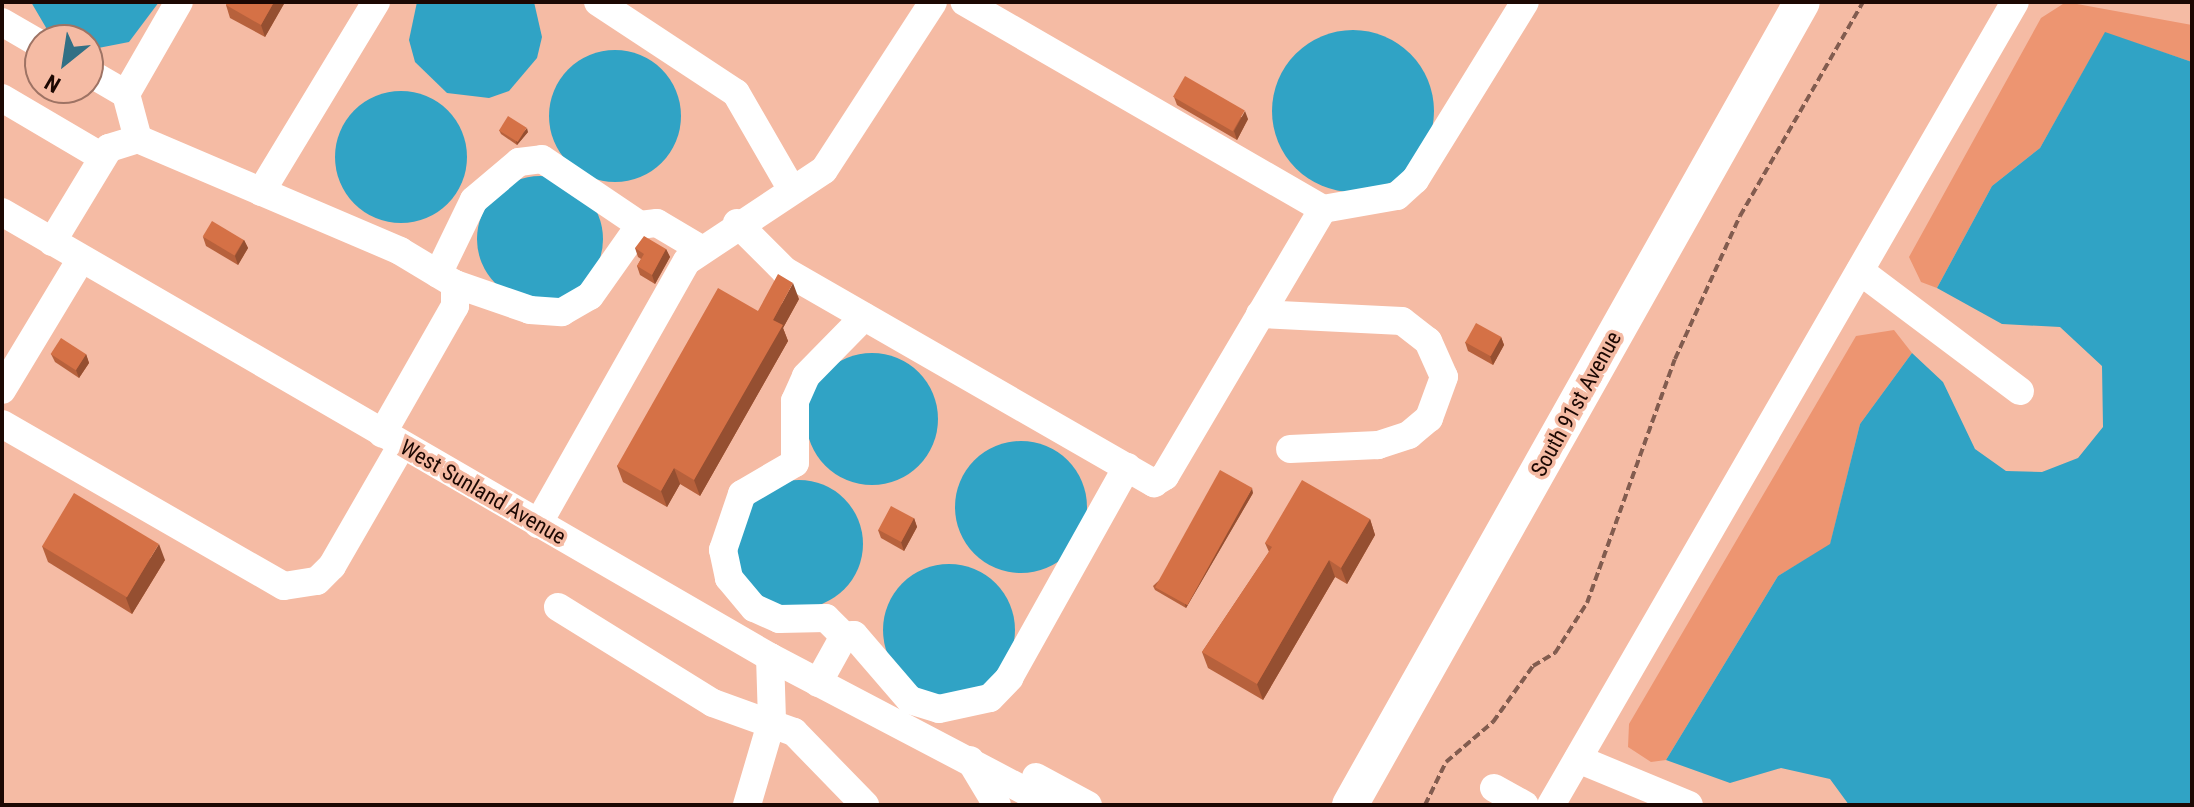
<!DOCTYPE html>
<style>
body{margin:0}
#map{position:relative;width:2194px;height:807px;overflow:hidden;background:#f5bba4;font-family:"Roboto Condensed",sans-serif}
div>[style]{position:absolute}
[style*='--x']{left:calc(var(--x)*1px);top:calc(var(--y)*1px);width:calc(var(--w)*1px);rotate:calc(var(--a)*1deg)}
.green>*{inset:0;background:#ed9571}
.water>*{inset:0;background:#30a3c5}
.round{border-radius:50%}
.path>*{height:4px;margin-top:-2px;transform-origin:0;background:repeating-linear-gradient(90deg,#825c4f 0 8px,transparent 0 12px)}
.minor>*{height:28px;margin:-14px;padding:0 14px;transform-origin:14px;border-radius:14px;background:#fff}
.major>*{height:36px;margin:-18px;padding:0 18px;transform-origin:18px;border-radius:18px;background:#fff}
.wall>*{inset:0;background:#b7613c}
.shaded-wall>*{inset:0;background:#954f31}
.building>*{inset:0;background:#d57146;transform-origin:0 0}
span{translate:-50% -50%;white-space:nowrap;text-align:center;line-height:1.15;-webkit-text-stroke:7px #f5bba4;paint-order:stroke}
.street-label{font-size:22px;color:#1c0803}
.frame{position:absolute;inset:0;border:4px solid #1c0803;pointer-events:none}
.north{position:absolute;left:24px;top:24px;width:80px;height:80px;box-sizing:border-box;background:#f5bba4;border:2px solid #9e7364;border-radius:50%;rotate:210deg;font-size:22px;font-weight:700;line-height:32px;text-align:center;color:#1c0803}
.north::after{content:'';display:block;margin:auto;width:28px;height:36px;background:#327085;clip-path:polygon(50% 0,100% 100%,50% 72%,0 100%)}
</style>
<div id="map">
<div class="green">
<div style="clip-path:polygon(2066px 2px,2192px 25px,2192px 62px,2105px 33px,2040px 148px,1992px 186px,1937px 288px,1921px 282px,1909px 257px,2041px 18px)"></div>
<div style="clip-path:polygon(1894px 330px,1912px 353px,1860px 424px,1830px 545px,1778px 576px,1666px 760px,1651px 762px,1628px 747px,1629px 724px,1856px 336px)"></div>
</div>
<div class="water">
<div style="clip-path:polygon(31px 2px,159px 2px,129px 42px,88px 50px,88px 40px,60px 40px,48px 31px)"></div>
<div style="clip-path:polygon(417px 2px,534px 2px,542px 37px,537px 58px,509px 91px,489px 98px,447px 93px,415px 62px,409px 40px)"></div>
<div class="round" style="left:1272px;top:30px;width:162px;height:162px"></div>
<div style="clip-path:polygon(2105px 32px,2192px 62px,2192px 805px,1849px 805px,1830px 779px,1781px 768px,1730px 783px,1666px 760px,1778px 576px,1830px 544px,1860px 424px,1912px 353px,1943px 382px,1975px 449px,2006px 471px,2042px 472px,2078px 458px,2103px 427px,2102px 366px,2060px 327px,2002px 324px,1937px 288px,1992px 186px,2040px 148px)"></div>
<div class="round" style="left:549px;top:50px;width:132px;height:132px"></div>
<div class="round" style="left:335px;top:91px;width:132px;height:132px"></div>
<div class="round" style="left:477px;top:176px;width:126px;height:126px"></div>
<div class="round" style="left:806px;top:353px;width:132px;height:132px"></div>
<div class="round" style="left:955px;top:441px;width:132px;height:132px"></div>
<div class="round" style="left:735px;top:480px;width:128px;height:128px"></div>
<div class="round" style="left:883px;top:564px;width:132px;height:132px"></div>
</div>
<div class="path">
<div style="--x:1425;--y:805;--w:48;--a:-64"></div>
<div style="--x:1446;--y:762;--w:62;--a:-40.4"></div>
<div style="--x:1493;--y:722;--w:69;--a:-54.5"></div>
<div style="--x:1533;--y:666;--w:26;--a:-31"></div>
<div style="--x:1555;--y:653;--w:59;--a:-57.4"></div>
<div style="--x:1587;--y:603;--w:259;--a:-70.2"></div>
<div style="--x:1675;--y:359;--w:157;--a:-65.6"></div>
<div style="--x:1740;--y:216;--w:247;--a:-60.1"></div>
</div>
<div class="minor">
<div style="--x:598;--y:2;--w:165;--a:33.4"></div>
<div style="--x:736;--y:93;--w:112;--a:60"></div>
<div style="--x:2;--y:22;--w:44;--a:30.1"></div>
<div style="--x:88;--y:72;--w:44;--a:30.1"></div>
<div style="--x:126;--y:94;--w:47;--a:75.1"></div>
<div style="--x:126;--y:94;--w:106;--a:-60.1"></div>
<div style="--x:2;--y:98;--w:116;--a:30.5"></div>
<div style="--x:261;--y:192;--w:222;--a:-58.8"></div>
<div style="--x:1323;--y:209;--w:75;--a:-10"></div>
<div style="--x:1397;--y:196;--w:24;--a:-42"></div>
<div style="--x:1415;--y:180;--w:209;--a:-58.3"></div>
<div style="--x:2;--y:212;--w:888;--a:30.09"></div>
<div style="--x:770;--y:657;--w:318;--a:27.7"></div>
<div style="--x:737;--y:223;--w:68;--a:45"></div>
<div style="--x:785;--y:271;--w:426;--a:29.9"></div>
<div style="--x:1154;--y:483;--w:13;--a:-32"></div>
<div style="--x:1165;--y:476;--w:310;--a:-59.4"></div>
<div style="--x:1323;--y:209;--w:414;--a:-150"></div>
<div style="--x:52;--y:242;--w:110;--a:-58.8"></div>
<div style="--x:109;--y:148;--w:30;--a:-17"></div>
<div style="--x:138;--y:139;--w:285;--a:23.1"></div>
<div style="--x:400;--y:251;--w:64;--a:31"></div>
<div style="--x:455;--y:284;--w:22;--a:90"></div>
<div style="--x:455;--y:306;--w:147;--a:119.7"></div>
<div style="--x:1860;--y:271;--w:200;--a:36.9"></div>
<div style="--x:438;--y:274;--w:82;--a:-64.1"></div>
<div style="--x:474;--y:200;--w:59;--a:-40.2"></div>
<div style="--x:519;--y:162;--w:23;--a:-7"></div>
<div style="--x:542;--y:159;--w:118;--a:34"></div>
<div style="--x:455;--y:284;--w:79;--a:19.1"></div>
<div style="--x:530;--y:310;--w:32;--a:4"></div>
<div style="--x:562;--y:312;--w:32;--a:-30"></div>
<div style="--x:590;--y:296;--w:87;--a:-54.8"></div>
<div style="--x:640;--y:225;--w:17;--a:-7"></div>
<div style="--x:657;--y:223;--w:51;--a:30.6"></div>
<div style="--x:1260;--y:314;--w:142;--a:2.8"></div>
<div style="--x:1402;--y:321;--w:33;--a:38"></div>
<div style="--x:1428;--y:341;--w:39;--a:66"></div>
<div style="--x:1444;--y:377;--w:44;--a:110.1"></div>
<div style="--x:1429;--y:418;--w:26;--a:140"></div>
<div style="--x:1409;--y:435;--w:33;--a:162"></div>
<div style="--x:1378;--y:445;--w:88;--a:177.4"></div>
<div style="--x:2;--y:390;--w:153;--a:-58.9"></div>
<div style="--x:2;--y:424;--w:325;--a:29.9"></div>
<div style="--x:284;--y:586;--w:33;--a:-9"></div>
<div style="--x:317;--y:581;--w:21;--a:-45"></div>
<div style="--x:332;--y:566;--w:140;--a:-60"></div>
<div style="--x:538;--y:524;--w:302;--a:-60.5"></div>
<div style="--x:687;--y:261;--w:164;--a:-33.6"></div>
<div style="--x:824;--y:170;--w:200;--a:-57"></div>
<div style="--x:558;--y:607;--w:182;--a:31.8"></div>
<div style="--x:713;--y:703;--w:86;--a:19.7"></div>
<div style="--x:794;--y:732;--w:102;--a:45.8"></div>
<div style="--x:844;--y:636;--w:25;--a:-135"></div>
<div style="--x:826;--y:618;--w:47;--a:178.8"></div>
<div style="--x:779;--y:619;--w:27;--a:-156"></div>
<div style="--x:754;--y:608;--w:39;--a:-130"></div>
<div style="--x:729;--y:578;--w:29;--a:-102"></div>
<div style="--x:723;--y:550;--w:59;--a:-71.3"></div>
<div style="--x:742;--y:494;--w:61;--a:-30.3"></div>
<div style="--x:795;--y:463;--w:62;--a:-90"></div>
<div style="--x:795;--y:401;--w:27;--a:-66"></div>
<div style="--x:806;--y:376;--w:83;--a:-45.5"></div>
<div style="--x:818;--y:683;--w:54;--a:-61"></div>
<div style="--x:844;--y:636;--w:10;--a:-6"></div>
<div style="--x:854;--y:635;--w:86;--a:49.3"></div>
<div style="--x:910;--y:700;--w:30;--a:17"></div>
<div style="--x:939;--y:709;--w:52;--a:-12.2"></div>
<div style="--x:990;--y:698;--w:28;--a:-46"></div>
<div style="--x:1009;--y:678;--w:242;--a:-60.8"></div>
<div style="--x:1578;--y:759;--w:120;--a:22.5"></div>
<div style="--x:970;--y:760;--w:52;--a:59"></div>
<div style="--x:1036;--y:777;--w:59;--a:28.3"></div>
<div style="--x:1494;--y:788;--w:35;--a:29"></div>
<div style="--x:747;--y:805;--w:89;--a:-73.6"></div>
<div style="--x:772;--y:720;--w:63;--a:-91.8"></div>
<div style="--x:1551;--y:805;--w:927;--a:-59.98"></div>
</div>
<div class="major">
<div style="--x:1350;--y:805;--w:921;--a:-60.63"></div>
</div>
<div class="wall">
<div style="clip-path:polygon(228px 2px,285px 2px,265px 37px,230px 18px,226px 5px)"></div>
<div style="clip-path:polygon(1174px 97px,1248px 119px,1237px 140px,1177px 105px)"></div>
<div style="clip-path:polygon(499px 130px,528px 132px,517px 145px,501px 134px)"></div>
<div style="clip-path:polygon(203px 237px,244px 240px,248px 248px,238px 265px,206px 246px)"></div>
<div style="clip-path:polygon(635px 248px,666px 249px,670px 257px,655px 284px,640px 275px,637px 266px,641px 259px,638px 257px)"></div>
<div style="clip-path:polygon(799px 299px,783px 328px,788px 341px,700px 496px,680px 484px,667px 507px,623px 482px,617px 466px,758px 311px)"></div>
<div style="clip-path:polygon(1501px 337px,1504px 345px,1493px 365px,1468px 351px,1465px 342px)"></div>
<div style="clip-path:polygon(51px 354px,86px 354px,89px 363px,79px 378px,55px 362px)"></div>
<div style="clip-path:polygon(1253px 493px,1186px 608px,1155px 590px,1153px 586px)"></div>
<div style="clip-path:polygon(914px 518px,917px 527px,904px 551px,881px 538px,878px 530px)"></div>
<div style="clip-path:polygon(1370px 519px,1375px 535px,1347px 584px,1335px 577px,1263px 700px,1208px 668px,1202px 652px,1269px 552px,1265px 543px)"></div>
<div style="clip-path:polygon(42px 546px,165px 560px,132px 614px,48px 562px)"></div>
</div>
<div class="shaded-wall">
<div style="clip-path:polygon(274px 2px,285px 2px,265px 37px,261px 25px)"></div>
<div style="clip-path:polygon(1245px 111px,1248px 119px,1237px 140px,1234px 131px)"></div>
<div style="clip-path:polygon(527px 128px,528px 132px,517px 145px,516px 141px)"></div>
<div style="clip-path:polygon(244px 240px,248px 248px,238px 265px,235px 256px)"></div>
<div style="clip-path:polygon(666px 249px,670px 257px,655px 284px,652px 275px)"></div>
<div style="clip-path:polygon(793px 283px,799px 299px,783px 328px,788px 341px,700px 496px,694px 480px,773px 320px)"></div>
<div style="clip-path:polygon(1501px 337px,1504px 345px,1493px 365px,1490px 356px)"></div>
<div style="clip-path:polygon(86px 354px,89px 363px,79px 378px,76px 370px)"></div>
<div style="clip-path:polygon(674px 468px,680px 484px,667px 507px,661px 491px)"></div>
<div style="clip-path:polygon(1252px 488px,1253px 493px,1186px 608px,1185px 604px)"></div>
<div style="clip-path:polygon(914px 518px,917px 527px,904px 551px,901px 542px)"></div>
<div style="clip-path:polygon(1370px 519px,1375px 535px,1347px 584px,1341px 568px)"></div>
<div style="clip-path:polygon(159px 544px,165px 560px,132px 614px,126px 598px)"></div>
<div style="clip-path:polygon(1329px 560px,1335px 577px,1263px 700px,1257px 684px)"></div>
</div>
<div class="building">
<div style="clip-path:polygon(228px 2px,274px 2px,261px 25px,226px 5px)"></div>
<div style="left:1185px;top:76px;width:69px;height:24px;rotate:30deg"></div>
<div style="left:508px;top:116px;width:22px;height:17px;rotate:32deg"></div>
<div style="left:212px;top:221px;width:37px;height:18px;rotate:31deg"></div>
<div style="clip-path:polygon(644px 236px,666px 249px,652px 275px,637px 266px,644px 254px,635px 248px)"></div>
<div style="clip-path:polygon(778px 274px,793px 283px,773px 320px,783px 325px,694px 480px,674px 468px,661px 491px,617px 466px,718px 288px,758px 311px)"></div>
<div style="left:1476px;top:323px;width:29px;height:22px;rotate:29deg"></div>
<div style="left:61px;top:338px;width:30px;height:19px;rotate:33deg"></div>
<div style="left:1220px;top:470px;width:37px;height:134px;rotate:29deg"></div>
<div style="clip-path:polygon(1302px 480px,1370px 519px,1341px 568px,1329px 560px,1257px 684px,1202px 652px,1272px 547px,1265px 543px)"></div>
<div style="left:74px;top:493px;width:99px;height:62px;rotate:31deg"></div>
<div style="left:891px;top:506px;width:26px;height:27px;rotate:28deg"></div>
</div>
<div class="street-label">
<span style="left:1576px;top:404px;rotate:-61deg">South 91st Avenue</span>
<span style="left:483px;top:492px;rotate:30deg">West Sunland Avenue</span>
</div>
<div class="frame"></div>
<div class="north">N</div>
</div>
